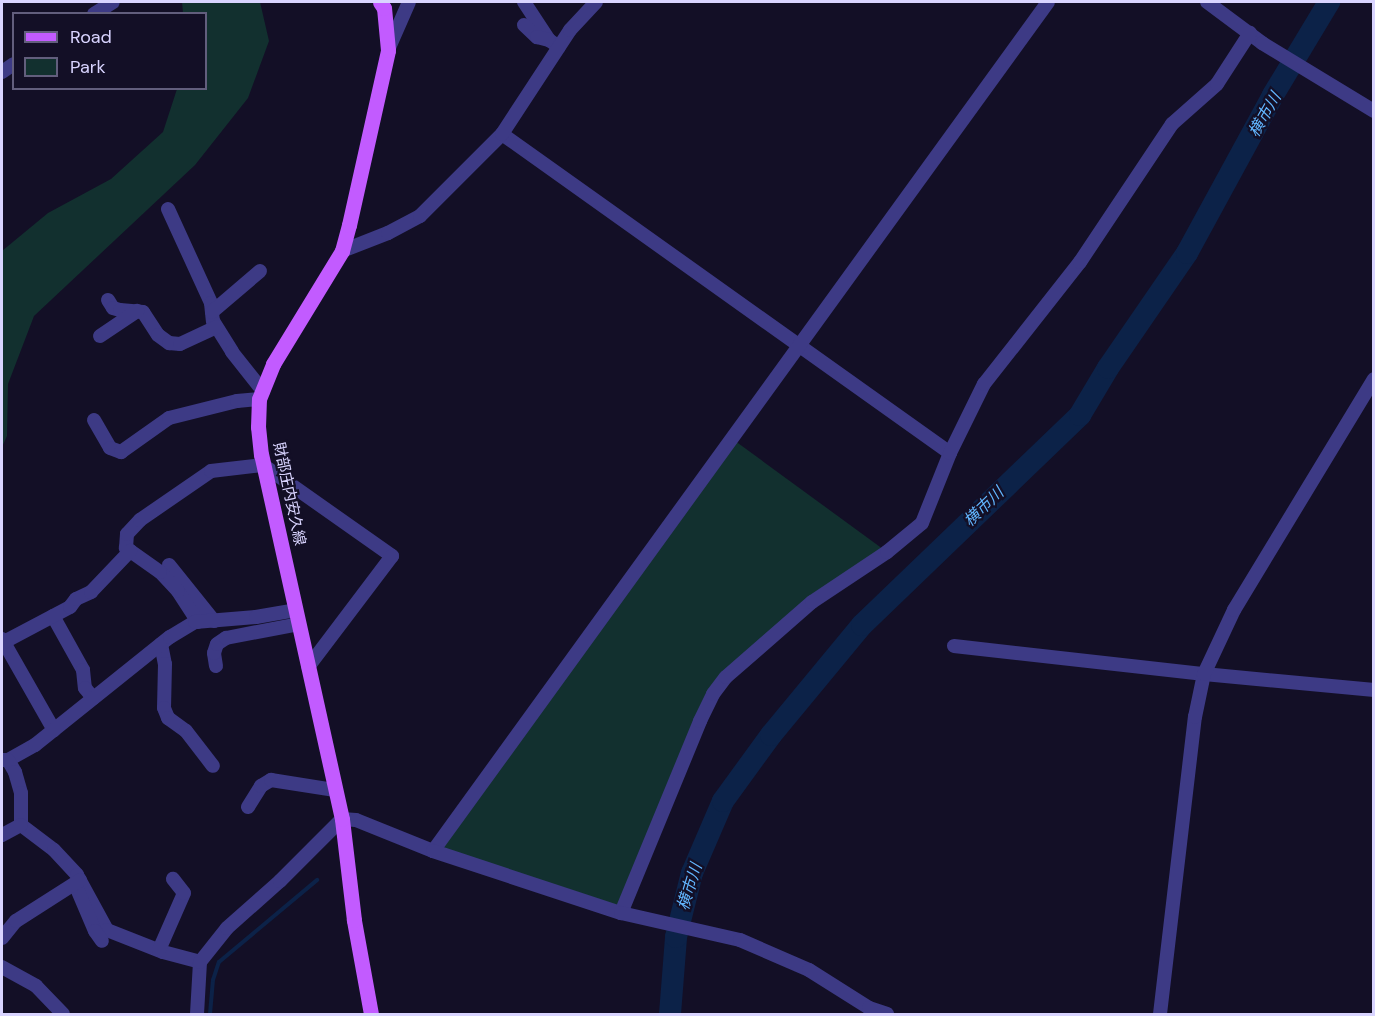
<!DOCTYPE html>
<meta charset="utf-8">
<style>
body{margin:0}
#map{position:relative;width:1375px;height:1016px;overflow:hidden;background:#130f26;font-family:"DM Sans","Noto Sans JP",sans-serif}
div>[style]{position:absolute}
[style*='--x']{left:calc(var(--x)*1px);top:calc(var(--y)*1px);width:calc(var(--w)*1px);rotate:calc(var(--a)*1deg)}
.green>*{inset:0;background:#12302f}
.stream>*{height:4px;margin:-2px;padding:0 2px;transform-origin:2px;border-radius:2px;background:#0c2248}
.river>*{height:22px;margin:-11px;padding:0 11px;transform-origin:11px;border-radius:11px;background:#0c2248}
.minor>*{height:14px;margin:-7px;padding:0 7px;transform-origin:7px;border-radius:7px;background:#3d3a85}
.major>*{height:15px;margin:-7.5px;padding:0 7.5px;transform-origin:7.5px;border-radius:7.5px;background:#c25bff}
span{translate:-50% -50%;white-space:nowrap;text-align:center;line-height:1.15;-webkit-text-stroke:4.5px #130f26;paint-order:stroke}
.street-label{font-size:15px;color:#d9d4ff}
.water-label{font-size:16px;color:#62b6ff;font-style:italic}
.frame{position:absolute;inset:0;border:3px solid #d9d4ff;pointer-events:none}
.legend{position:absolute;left:12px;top:12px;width:195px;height:78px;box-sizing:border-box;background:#130f26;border:2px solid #625e7d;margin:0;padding:8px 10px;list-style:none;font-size:18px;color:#d9d4ff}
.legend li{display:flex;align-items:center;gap:12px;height:30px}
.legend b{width:30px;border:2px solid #625e7d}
</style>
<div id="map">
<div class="green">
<div style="clip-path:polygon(182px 2px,260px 2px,269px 41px,248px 98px,195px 165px,34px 316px,8px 384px,7px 436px,2px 447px,2px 251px,48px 213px,111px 179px,163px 132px,177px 89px,206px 88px,206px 14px,183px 13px)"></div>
<div style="clip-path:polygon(731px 438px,887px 552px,726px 677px,621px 913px,433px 851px)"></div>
</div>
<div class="stream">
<div style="--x:210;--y:1014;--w:34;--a:-85"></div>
<div style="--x:213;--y:980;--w:19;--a:-72"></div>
<div style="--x:219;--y:962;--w:128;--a:-39.9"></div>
</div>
<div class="river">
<div style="--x:670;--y:1014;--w:77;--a:-85.5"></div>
<div style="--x:676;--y:937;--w:66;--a:-76"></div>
<div style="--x:692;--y:873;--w:78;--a:-66.7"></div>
<div style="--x:723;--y:801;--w:82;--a:-54"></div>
<div style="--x:771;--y:735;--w:143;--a:-50.4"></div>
<div style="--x:862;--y:625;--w:303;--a:-43.9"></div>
<div style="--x:1080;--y:415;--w:55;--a:-59.2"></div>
<div style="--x:1108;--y:368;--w:140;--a:-55.5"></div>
<div style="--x:1187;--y:253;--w:180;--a:-61.4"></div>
<div style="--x:1273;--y:95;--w:109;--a:-58.9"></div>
</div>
<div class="minor">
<div style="--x:524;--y:2;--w:45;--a:56.7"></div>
<div style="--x:549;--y:40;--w:12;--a:35"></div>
<div style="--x:1207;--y:2;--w:69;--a:36.7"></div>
<div style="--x:1262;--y:43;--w:131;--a:31.3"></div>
<div style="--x:94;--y:14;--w:22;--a:-32"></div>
<div style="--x:524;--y:25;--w:18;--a:43"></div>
<div style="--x:537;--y:37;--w:12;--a:14"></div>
<div style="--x:388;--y:50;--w:52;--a:-66.4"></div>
<div style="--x:2;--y:72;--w:14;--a:-34"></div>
<div style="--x:502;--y:134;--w:550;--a:35.45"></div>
<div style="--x:168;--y:209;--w:103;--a:65.4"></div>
<div style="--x:211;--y:303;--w:18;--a:84"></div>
<div style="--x:213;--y:321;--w:36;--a:58"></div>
<div style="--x:232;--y:352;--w:50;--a:51.5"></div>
<div style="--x:342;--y:251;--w:49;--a:-21.4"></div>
<div style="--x:388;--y:233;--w:36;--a:-28"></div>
<div style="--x:420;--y:216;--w:116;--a:-45"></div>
<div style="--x:502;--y:134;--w:124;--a:-56.8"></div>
<div style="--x:570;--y:30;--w:38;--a:-47"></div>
<div style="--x:108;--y:300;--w:9;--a:58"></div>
<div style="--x:113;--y:308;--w:7;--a:16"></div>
<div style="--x:120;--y:310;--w:23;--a:5"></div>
<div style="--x:143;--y:312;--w:27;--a:57"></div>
<div style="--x:158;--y:335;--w:14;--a:36"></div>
<div style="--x:169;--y:343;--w:11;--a:5"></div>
<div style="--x:180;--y:344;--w:40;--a:-25"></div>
<div style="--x:212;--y:312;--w:63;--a:-40.5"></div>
<div style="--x:100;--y:336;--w:45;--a:-34"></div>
<div style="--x:94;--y:420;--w:32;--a:60"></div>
<div style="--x:110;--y:448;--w:12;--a:20"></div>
<div style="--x:121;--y:452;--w:59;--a:-35.3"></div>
<div style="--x:169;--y:418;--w:70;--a:-14"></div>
<div style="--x:237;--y:401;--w:22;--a:-5"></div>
<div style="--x:169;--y:565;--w:72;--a:51.2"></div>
<div style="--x:53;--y:616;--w:62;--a:60.9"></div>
<div style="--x:83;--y:670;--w:18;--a:84"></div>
<div style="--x:85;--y:688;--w:13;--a:51"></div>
<div style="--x:198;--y:622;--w:37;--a:-123"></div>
<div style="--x:178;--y:591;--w:26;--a:-133"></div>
<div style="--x:160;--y:572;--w:42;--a:-144.8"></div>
<div style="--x:126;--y:548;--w:14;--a:-86"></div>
<div style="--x:127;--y:534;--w:19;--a:-47"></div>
<div style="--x:140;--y:520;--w:86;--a:-34.6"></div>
<div style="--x:211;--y:471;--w:52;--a:-6.6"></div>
<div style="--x:263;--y:465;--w:158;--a:35.2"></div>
<div style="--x:392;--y:556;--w:139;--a:127.1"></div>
<div style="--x:2;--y:639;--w:105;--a:60.3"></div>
<div style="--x:4;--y:642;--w:75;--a:-27.9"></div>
<div style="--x:70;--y:607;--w:10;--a:-53"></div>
<div style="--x:76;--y:599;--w:17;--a:-25"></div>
<div style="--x:91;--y:592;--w:57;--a:-46.4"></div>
<div style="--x:161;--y:644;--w:20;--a:79"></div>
<div style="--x:165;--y:664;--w:44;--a:91.3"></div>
<div style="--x:164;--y:708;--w:11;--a:68"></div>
<div style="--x:168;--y:718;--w:22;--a:36"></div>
<div style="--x:186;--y:731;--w:44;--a:52.4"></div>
<div style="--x:954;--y:646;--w:252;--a:6.4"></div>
<div style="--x:1204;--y:674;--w:171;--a:5.4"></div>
<div style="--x:216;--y:666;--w:13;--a:-99"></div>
<div style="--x:214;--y:653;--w:9;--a:-72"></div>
<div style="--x:217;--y:644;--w:11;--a:-34"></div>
<div style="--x:226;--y:638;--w:74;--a:-10.9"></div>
<div style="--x:2;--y:760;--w:6;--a:0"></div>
<div style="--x:8;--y:760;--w:31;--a:-29"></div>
<div style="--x:35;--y:745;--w:173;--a:-38.7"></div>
<div style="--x:170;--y:637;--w:29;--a:-31"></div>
<div style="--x:195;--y:622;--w:61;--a:-4.7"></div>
<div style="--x:256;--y:617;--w:40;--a:-10"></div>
<div style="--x:8;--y:760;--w:14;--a:60"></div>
<div style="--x:15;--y:772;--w:22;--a:74"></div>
<div style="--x:21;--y:793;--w:32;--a:90"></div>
<div style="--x:21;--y:825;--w:41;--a:37.1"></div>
<div style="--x:54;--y:850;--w:34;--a:47"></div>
<div style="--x:77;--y:875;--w:63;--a:61.4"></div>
<div style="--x:107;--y:930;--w:60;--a:21.4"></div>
<div style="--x:163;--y:952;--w:38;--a:15"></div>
<div style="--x:248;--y:807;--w:25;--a:-58"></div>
<div style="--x:261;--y:786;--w:12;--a:-31"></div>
<div style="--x:271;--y:780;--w:65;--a:8.9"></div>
<div style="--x:2;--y:835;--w:21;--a:-28"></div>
<div style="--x:433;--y:851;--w:1048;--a:-54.08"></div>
<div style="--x:75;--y:884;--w:51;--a:66.9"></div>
<div style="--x:95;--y:931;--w:12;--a:55"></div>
<div style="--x:621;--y:913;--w:208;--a:-67.6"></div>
<div style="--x:700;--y:721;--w:30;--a:-64"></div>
<div style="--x:713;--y:694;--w:21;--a:-53"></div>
<div style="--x:726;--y:677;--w:114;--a:-41.1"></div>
<div style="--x:812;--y:602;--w:90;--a:-33.7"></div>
<div style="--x:887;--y:552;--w:45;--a:-39.6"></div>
<div style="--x:922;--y:523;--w:75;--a:-68.2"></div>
<div style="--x:950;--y:453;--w:77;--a:-63.8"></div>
<div style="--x:984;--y:384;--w:155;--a:-51.8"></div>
<div style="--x:1080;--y:262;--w:166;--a:-56.3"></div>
<div style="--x:1172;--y:124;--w:60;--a:-41.6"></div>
<div style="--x:1217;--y:84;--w:61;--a:-57.1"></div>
<div style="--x:2;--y:938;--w:22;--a:-51"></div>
<div style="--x:16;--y:921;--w:76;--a:-32.6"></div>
<div style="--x:159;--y:950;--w:62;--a:-66.3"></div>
<div style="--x:184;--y:893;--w:18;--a:-128"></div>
<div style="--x:2;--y:967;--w:39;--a:29"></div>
<div style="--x:36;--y:986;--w:39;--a:46"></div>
<div style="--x:197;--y:1014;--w:52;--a:-86.7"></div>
<div style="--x:200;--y:962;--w:43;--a:-51.5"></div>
<div style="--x:227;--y:928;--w:71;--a:-41.6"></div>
<div style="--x:280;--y:881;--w:88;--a:-45"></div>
<div style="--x:342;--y:819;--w:14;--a:4"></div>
<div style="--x:356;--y:820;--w:83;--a:21.9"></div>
<div style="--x:433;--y:851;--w:198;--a:18.3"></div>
<div style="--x:621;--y:913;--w:122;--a:12.8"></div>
<div style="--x:740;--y:940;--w:75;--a:23.5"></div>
<div style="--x:809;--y:970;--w:71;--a:32.3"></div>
<div style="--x:869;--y:1008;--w:19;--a:18"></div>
<div style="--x:1160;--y:1014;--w:299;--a:-83.3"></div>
<div style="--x:1195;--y:717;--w:44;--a:-78.2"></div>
<div style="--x:1204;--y:674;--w:71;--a:-64.9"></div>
<div style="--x:1234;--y:610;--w:270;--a:-58.8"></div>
</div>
<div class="major">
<div style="--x:371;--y:1014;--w:96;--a:-100.3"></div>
<div style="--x:354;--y:920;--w:102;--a:-96.8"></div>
<div style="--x:342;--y:819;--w:373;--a:-102.5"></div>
<div style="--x:261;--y:455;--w:28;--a:-96"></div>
<div style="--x:258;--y:427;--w:28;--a:-88"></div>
<div style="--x:259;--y:399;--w:38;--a:-68"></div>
<div style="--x:273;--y:364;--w:132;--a:-58.6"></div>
<div style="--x:342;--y:251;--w:27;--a:-75"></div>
<div style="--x:349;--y:225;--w:179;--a:-77.4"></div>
<div style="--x:388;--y:50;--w:42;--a:-95.4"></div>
<div style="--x:384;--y:8;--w:7;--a:-124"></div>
</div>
<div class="street-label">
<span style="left:289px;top:494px;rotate:78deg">財部庄内安久線</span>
</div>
<div class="water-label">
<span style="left:1265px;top:115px;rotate:-60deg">横市川</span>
<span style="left:984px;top:507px;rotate:-44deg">横市川</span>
<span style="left:690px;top:887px;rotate:-73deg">横市川</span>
</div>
<div class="frame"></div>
<ul class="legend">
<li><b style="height:8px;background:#c25bff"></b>Road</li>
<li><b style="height:16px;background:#12302f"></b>Park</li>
</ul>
</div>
